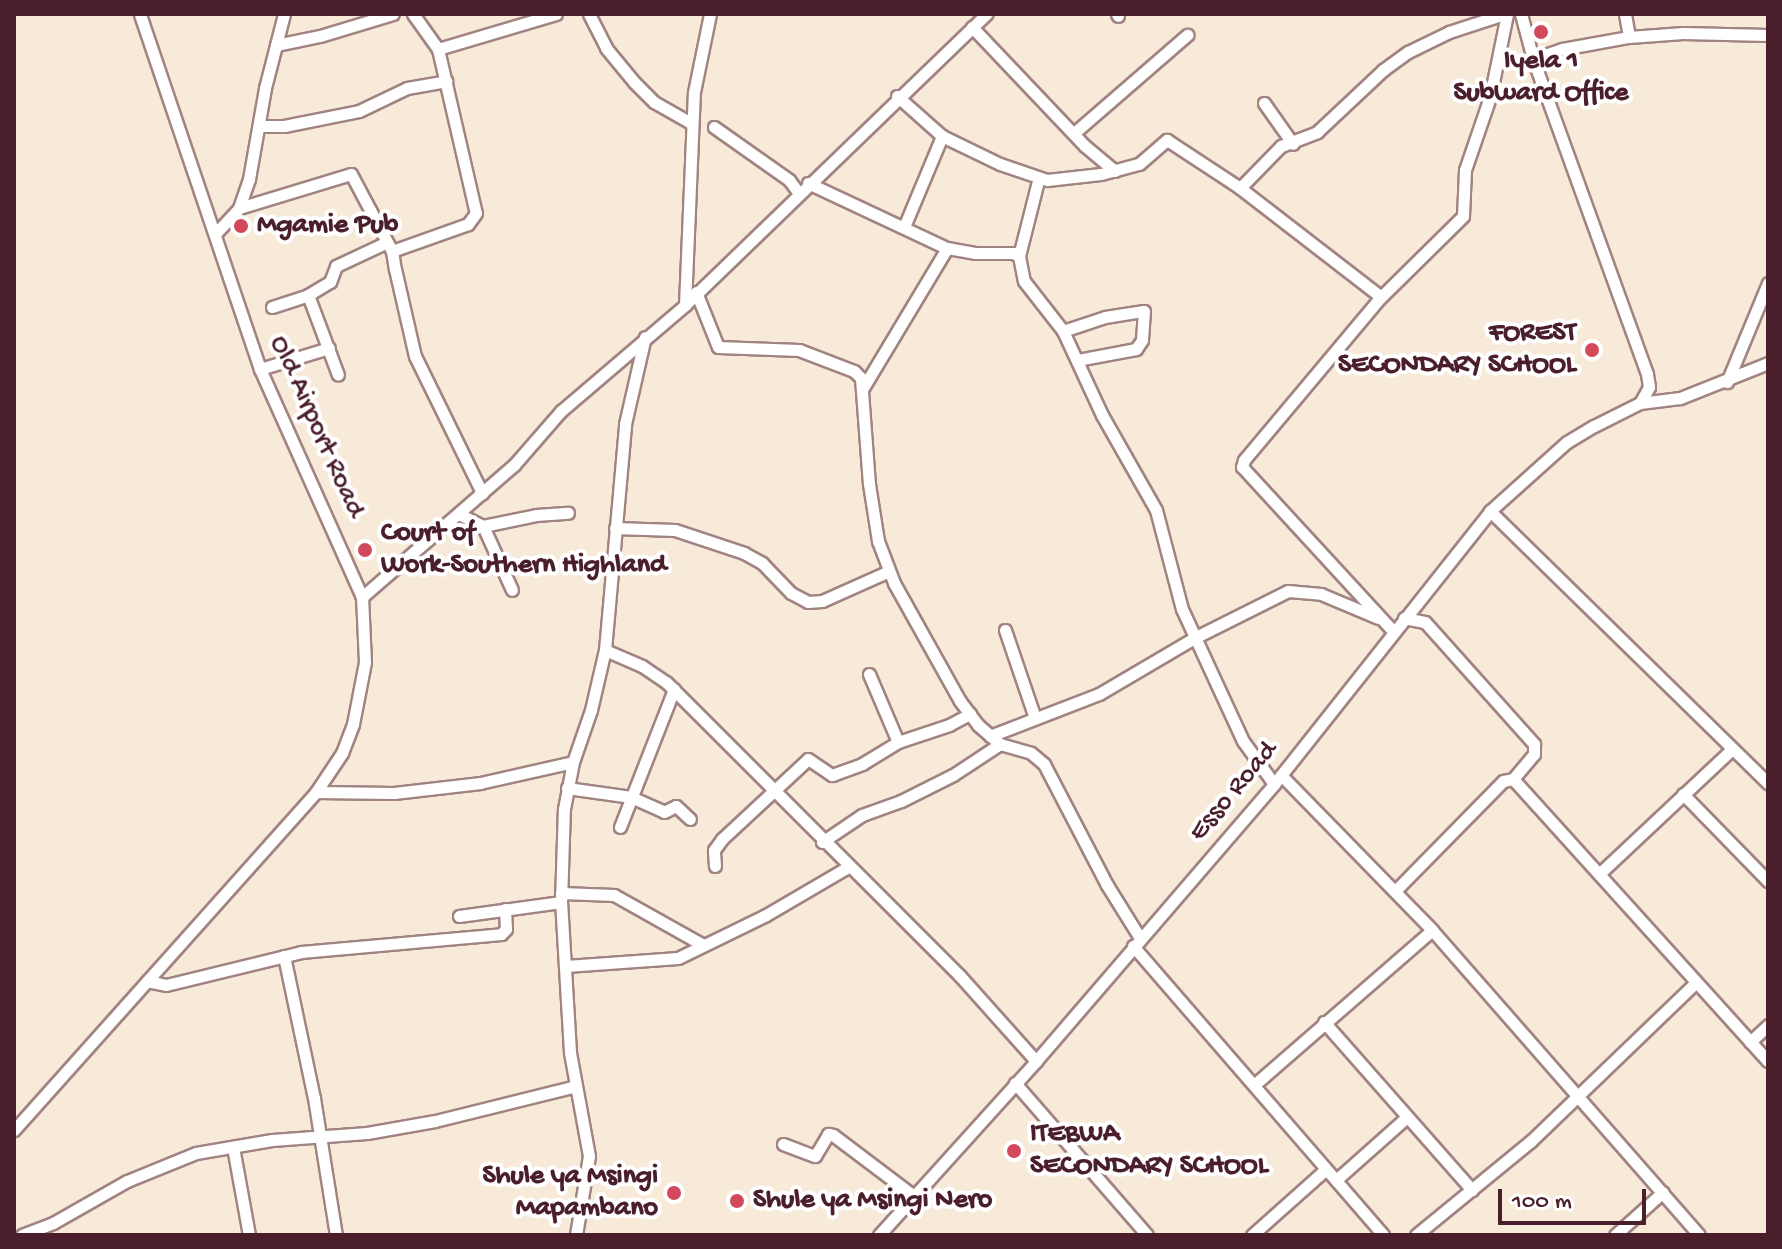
<!DOCTYPE html>
<style>
body{margin:0}
#map{position:relative;width:1782px;height:1249px;overflow:hidden;background:#f8ead8;font-family:"Gochi Hand",sans-serif}
div>[style]{position:absolute}
[style*='--x']{left:calc(var(--x)*1px);top:calc(var(--y)*1px);width:calc(var(--w)*1px);rotate:calc(var(--a)*1deg)}
.roads{filter:drop-shadow(2px 0 #a18482) drop-shadow(-2px 0 #a18482) drop-shadow(0 2px #a18482) drop-shadow(0 -2px #a18482)}
.minor>*{height:11px;margin:-5.5px;padding:0 5.5px;transform-origin:5.5px;border-radius:5.5px;background:#fff}
.dots>*{width:22px;height:22px;translate:-50% -50%;box-sizing:border-box;border:4px solid #fff;border-radius:50%}
span{translate:-50% -50%;white-space:nowrap;text-align:center;line-height:1.15;-webkit-text-stroke:8px #fff;paint-order:stroke}
.poi-label{font-size:28px;color:#4a1f2b;font-weight:700}
.left{translate:0 -50%;text-align:left}
.right{translate:-100% -50%;text-align:right}
.street-label{font-size:28px;color:#4a1f2b}
.frame{position:absolute;inset:0;border:16px solid #4a1f2b;pointer-events:none}
.scale{position:absolute;left:1498px;top:1189px;width:148px;height:36px;box-sizing:border-box;border:4px solid #4a1f2b;border-top:0;padding-left:10px;font-size:24px;line-height:28px;white-space:nowrap;color:#4a1f2b;-webkit-text-stroke:6px #fff;paint-order:stroke}
</style>
<div id="map">
<div class="roads">
<div class="minor">
<div style="--x:413;--y:14;--w:43;--a:54.5"></div>
<div style="--x:438;--y:49;--w:168;--a:77"></div>
<div style="--x:476;--y:213;--w:14;--a:126"></div>
<div style="--x:468;--y:224;--w:81;--a:160.4"></div>
<div style="--x:392;--y:251;--w:18;--a:81"></div>
<div style="--x:395;--y:269;--w:89;--a:77.1"></div>
<div style="--x:415;--y:356;--w:153;--a:63.9"></div>
<div style="--x:589;--y:14;--w:38;--a:63"></div>
<div style="--x:606;--y:48;--w:45;--a:50.4"></div>
<div style="--x:635;--y:83;--w:27;--a:45"></div>
<div style="--x:654;--y:102;--w:43;--a:29.6"></div>
<div style="--x:1117;--y:14;--w:2;--a:63"></div>
<div style="--x:1521;--y:14;--w:47;--a:75.1"></div>
<div style="--x:1533;--y:59;--w:335;--a:70.1"></div>
<div style="--x:1647;--y:374;--w:13;--a:81"></div>
<div style="--x:1649;--y:387;--w:18;--a:119"></div>
<div style="--x:1625;--y:14;--w:23;--a:80"></div>
<div style="--x:972;--y:27;--w:164;--a:46.5"></div>
<div style="--x:1085;--y:146;--w:39;--a:40"></div>
<div style="--x:276;--y:45;--w:45;--a:-11.6"></div>
<div style="--x:320;--y:36;--w:76;--a:-16.8"></div>
<div style="--x:438;--y:49;--w:123;--a:-16.5"></div>
<div style="--x:1533;--y:59;--w:31;--a:-19"></div>
<div style="--x:1562;--y:49;--w:68;--a:-10.2"></div>
<div style="--x:1629;--y:37;--w:54;--a:-4.2"></div>
<div style="--x:1683;--y:33;--w:85;--a:1.3"></div>
<div style="--x:897;--y:96;--w:60;--a:41.6"></div>
<div style="--x:942;--y:136;--w:64;--a:25.8"></div>
<div style="--x:1000;--y:164;--w:50;--a:18.8"></div>
<div style="--x:1047;--y:180;--w:54;--a:-6.3"></div>
<div style="--x:1101;--y:174;--w:39;--a:-15"></div>
<div style="--x:1139;--y:164;--w:37;--a:-41"></div>
<div style="--x:1167;--y:140;--w:87;--a:33.3"></div>
<div style="--x:1240;--y:188;--w:59;--a:-45.7"></div>
<div style="--x:1281;--y:146;--w:39;--a:-21"></div>
<div style="--x:1317;--y:132;--w:91;--a:-43.2"></div>
<div style="--x:1383;--y:70;--w:31;--a:-36"></div>
<div style="--x:1408;--y:52;--w:46;--a:-26"></div>
<div style="--x:1449;--y:32;--w:58;--a:-18.1"></div>
<div style="--x:1264;--y:103;--w:50;--a:54.7"></div>
<div style="--x:261;--y:126;--w:23;--a:0"></div>
<div style="--x:284;--y:126;--w:76;--a:-11.3"></div>
<div style="--x:359;--y:111;--w:53;--a:-25.6"></div>
<div style="--x:407;--y:88;--w:40;--a:-10"></div>
<div style="--x:714;--y:127;--w:92;--a:35.2"></div>
<div style="--x:789;--y:180;--w:15;--a:53"></div>
<div style="--x:1074;--y:133;--w:150;--a:-40.9"></div>
<div style="--x:808;--y:183;--w:153;--a:25.1"></div>
<div style="--x:947;--y:248;--w:28;--a:10"></div>
<div style="--x:975;--y:253;--w:38;--a:0"></div>
<div style="--x:1013;--y:253;--w:7;--a:27"></div>
<div style="--x:1019;--y:256;--w:25;--a:79"></div>
<div style="--x:1024;--y:281;--w:63;--a:52"></div>
<div style="--x:1063;--y:331;--w:93;--a:65.1"></div>
<div style="--x:1102;--y:415;--w:109;--a:60.4"></div>
<div style="--x:1156;--y:510;--w:102;--a:75.3"></div>
<div style="--x:1182;--y:609;--w:145;--a:65.2"></div>
<div style="--x:1243;--y:741;--w:53;--a:54.2"></div>
<div style="--x:1240;--y:188;--w:178;--a:37.7"></div>
<div style="--x:239;--y:208;--w:117;--a:-16.9"></div>
<div style="--x:351;--y:174;--w:87;--a:62"></div>
<div style="--x:904;--y:227;--w:99;--a:-67.3"></div>
<div style="--x:215;--y:234;--w:35;--a:-47"></div>
<div style="--x:239;--y:208;--w:31;--a:-71"></div>
<div style="--x:249;--y:179;--w:92;--a:-80"></div>
<div style="--x:265;--y:88;--w:76;--a:-75.6"></div>
<div style="--x:1019;--y:256;--w:81;--a:-75.8"></div>
<div style="--x:696;--y:292;--w:59;--a:68.2"></div>
<div style="--x:718;--y:347;--w:81;--a:2.1"></div>
<div style="--x:799;--y:350;--w:59;--a:20.9"></div>
<div style="--x:854;--y:371;--w:10;--a:45"></div>
<div style="--x:861;--y:378;--w:106;--a:85.7"></div>
<div style="--x:869;--y:484;--w:58;--a:81"></div>
<div style="--x:878;--y:541;--w:45;--a:69.1"></div>
<div style="--x:894;--y:583;--w:135;--a:60.8"></div>
<div style="--x:960;--y:701;--w:30;--a:53"></div>
<div style="--x:978;--y:725;--w:29;--a:41"></div>
<div style="--x:1000;--y:744;--w:32;--a:16"></div>
<div style="--x:1031;--y:753;--w:17;--a:40"></div>
<div style="--x:1044;--y:764;--w:136;--a:62.5"></div>
<div style="--x:1107;--y:885;--w:62;--a:58.1"></div>
<div style="--x:308;--y:295;--w:85;--a:69.4"></div>
<div style="--x:685;--y:305;--w:213;--a:-87.6"></div>
<div style="--x:694;--y:92;--w:80;--a:-78.4"></div>
<div style="--x:272;--y:307;--w:38;--a:-18"></div>
<div style="--x:308;--y:295;--w:26;--a:-31"></div>
<div style="--x:330;--y:282;--w:17;--a:-69"></div>
<div style="--x:336;--y:266;--w:56;--a:-25.2"></div>
<div style="--x:1063;--y:331;--w:44;--a:-18.4"></div>
<div style="--x:1105;--y:317;--w:39;--a:-9"></div>
<div style="--x:1144;--y:311;--w:29;--a:94"></div>
<div style="--x:1142;--y:340;--w:11;--a:124"></div>
<div style="--x:1136;--y:349;--w:59;--a:169.3"></div>
<div style="--x:260;--y:369;--w:72;--a:-16.9"></div>
<div style="--x:1727;--y:382;--w:107;--a:-67.5"></div>
<div style="--x:863;--y:388;--w:163;--a:-59"></div>
<div style="--x:1490;--y:511;--w:389;--a:44.4"></div>
<div style="--x:459;--y:514;--w:27;--a:27"></div>
<div style="--x:483;--y:526;--w:70;--a:65.6"></div>
<div style="--x:483;--y:526;--w:54;--a:-11.7"></div>
<div style="--x:536;--y:515;--w:32;--a:-4"></div>
<div style="--x:615;--y:528;--w:60;--a:1.9"></div>
<div style="--x:675;--y:530;--w:73;--a:18.4"></div>
<div style="--x:744;--y:553;--w:21;--a:29"></div>
<div style="--x:762;--y:563;--w:42;--a:46"></div>
<div style="--x:791;--y:593;--w:19;--a:28"></div>
<div style="--x:808;--y:602;--w:14;--a:-4"></div>
<div style="--x:822;--y:601;--w:73;--a:-24.1"></div>
<div style="--x:362;--y:597;--w:201;--a:-41"></div>
<div style="--x:514;--y:465;--w:72;--a:-49"></div>
<div style="--x:561;--y:411;--w:163;--a:-40.5"></div>
<div style="--x:685;--y:305;--w:419;--a:-44"></div>
<div style="--x:1404;--y:618;--w:21;--a:11"></div>
<div style="--x:1425;--y:622;--w:164;--a:48.2"></div>
<div style="--x:1534;--y:744;--w:10;--a:90"></div>
<div style="--x:1534;--y:754;--w:33;--a:130"></div>
<div style="--x:1005;--y:630;--w:93;--a:71.2"></div>
<div style="--x:1393;--y:631;--w:223;--a:-132.6"></div>
<div style="--x:1242;--y:467;--w:7;--a:-74"></div>
<div style="--x:1244;--y:460;--w:213;--a:-50"></div>
<div style="--x:1381;--y:297;--w:115;--a:-44.6"></div>
<div style="--x:1463;--y:216;--w:46;--a:-87.5"></div>
<div style="--x:1465;--y:170;--w:77;--a:-71.1"></div>
<div style="--x:1490;--y:97;--w:85;--a:-78.4"></div>
<div style="--x:605;--y:650;--w:40;--a:23.4"></div>
<div style="--x:642;--y:666;--w:29;--a:34"></div>
<div style="--x:666;--y:682;--w:416;--a:45"></div>
<div style="--x:960;--y:976;--w:114;--a:48.2"></div>
<div style="--x:869;--y:674;--w:74;--a:66.9"></div>
<div style="--x:990;--y:736;--w:117;--a:-21.1"></div>
<div style="--x:1099;--y:694;--w:110;--a:-30.5"></div>
<div style="--x:1194;--y:638;--w:105;--a:-26.6"></div>
<div style="--x:1288;--y:591;--w:33;--a:5"></div>
<div style="--x:1321;--y:594;--w:62;--a:22.8"></div>
<div style="--x:1281;--y:775;--w:216;--a:45.7"></div>
<div style="--x:1432;--y:930;--w:405;--a:48.8"></div>
<div style="--x:567;--y:788;--w:65;--a:8"></div>
<div style="--x:631;--y:797;--w:36;--a:24"></div>
<div style="--x:664;--y:812;--w:13;--a:-27"></div>
<div style="--x:676;--y:806;--w:19;--a:43"></div>
<div style="--x:316;--y:792;--w:78;--a:0.7"></div>
<div style="--x:394;--y:793;--w:87;--a:-6.6"></div>
<div style="--x:480;--y:783;--w:95;--a:-12.7"></div>
<div style="--x:1683;--y:794;--w:122;--a:45.7"></div>
<div style="--x:620;--y:827;--w:148;--a:-68.6"></div>
<div style="--x:822;--y:842;--w:48;--a:-34"></div>
<div style="--x:862;--y:815;--w:41;--a:-19.7"></div>
<div style="--x:901;--y:801;--w:58;--a:-26.6"></div>
<div style="--x:953;--y:775;--w:56;--a:-33.4"></div>
<div style="--x:715;--y:866;--w:16;--a:-94"></div>
<div style="--x:714;--y:850;--w:14;--a:-54"></div>
<div style="--x:722;--y:839;--w:117;--a:-42.9"></div>
<div style="--x:808;--y:759;--w:29;--a:34"></div>
<div style="--x:832;--y:775;--w:32;--a:-20"></div>
<div style="--x:862;--y:764;--w:42;--a:-31.4"></div>
<div style="--x:898;--y:742;--w:54;--a:-18.4"></div>
<div style="--x:949;--y:725;--w:24;--a:-28"></div>
<div style="--x:1599;--y:874;--w:183;--a:-43.2"></div>
<div style="--x:1395;--y:891;--w:154;--a:-45.5"></div>
<div style="--x:1503;--y:781;--w:10;--a:-11"></div>
<div style="--x:1513;--y:779;--w:380;--a:47.9"></div>
<div style="--x:561;--y:893;--w:53;--a:2.2"></div>
<div style="--x:614;--y:895;--w:102;--a:29.3"></div>
<div style="--x:459;--y:916;--w:103;--a:-7.8"></div>
<div style="--x:1133;--y:946;--w:382;--a:49.1"></div>
<div style="--x:284;--y:956;--w:145;--a:78.1"></div>
<div style="--x:314;--y:1098;--w:139;--a:80.9"></div>
<div style="--x:566;--y:966;--w:112;--a:-4.1"></div>
<div style="--x:678;--y:958;--w:98;--a:-26"></div>
<div style="--x:766;--y:915;--w:95;--a:-30.3"></div>
<div style="--x:147;--y:981;--w:19;--a:12"></div>
<div style="--x:166;--y:985;--w:139;--a:-13.7"></div>
<div style="--x:301;--y:952;--w:201;--a:-5.1"></div>
<div style="--x:501;--y:934;--w:7;--a:-45"></div>
<div style="--x:506;--y:929;--w:20;--a:-93"></div>
<div style="--x:1324;--y:1022;--w:224;--a:48.6"></div>
<div style="--x:1750;--y:1042;--w:25;--a:-43"></div>
<div style="--x:1015;--y:1083;--w:201;--a:49"></div>
<div style="--x:1254;--y:1085;--w:236;--a:-41"></div>
<div style="--x:14;--y:1130;--w:453;--a:-48.2"></div>
<div style="--x:316;--y:792;--w:47;--a:-56.3"></div>
<div style="--x:342;--y:753;--w:31;--a:-69"></div>
<div style="--x:353;--y:724;--w:63;--a:-79"></div>
<div style="--x:365;--y:662;--w:65;--a:-92.6"></div>
<div style="--x:362;--y:597;--w:250;--a:-114.1"></div>
<div style="--x:260;--y:369;--w:375;--a:-108.7"></div>
<div style="--x:783;--y:1144;--w:34;--a:21"></div>
<div style="--x:815;--y:1156;--w:26;--a:-59"></div>
<div style="--x:828;--y:1134;--w:5;--a:11"></div>
<div style="--x:833;--y:1135;--w:101;--a:37"></div>
<div style="--x:233;--y:1147;--w:89;--a:79.7"></div>
<div style="--x:1336;--y:1180;--w:95;--a:-41.6"></div>
<div style="--x:22;--y:1235;--w:33;--a:-21"></div>
<div style="--x:53;--y:1223;--w:85;--a:-29.6"></div>
<div style="--x:127;--y:1181;--w:74;--a:-22.1"></div>
<div style="--x:196;--y:1153;--w:77;--a:-9.7"></div>
<div style="--x:272;--y:1140;--w:95;--a:-4.2"></div>
<div style="--x:367;--y:1133;--w:69;--a:-10"></div>
<div style="--x:435;--y:1121;--w:145;--a:-13.9"></div>
<div style="--x:576;--y:1235;--w:80;--a:-80.7"></div>
<div style="--x:589;--y:1156;--w:106;--a:-100.4"></div>
<div style="--x:570;--y:1052;--w:150;--a:-93.4"></div>
<div style="--x:561;--y:902;--w:93;--a:-88.2"></div>
<div style="--x:564;--y:809;--w:48;--a:-79.2"></div>
<div style="--x:573;--y:762;--w:55;--a:-70.9"></div>
<div style="--x:591;--y:710;--w:62;--a:-76.9"></div>
<div style="--x:605;--y:650;--w:227;--a:-84.9"></div>
<div style="--x:625;--y:424;--w:89;--a:-77.1"></div>
<div style="--x:879;--y:1235;--w:234;--a:-47.9"></div>
<div style="--x:1036;--y:1061;--w:365;--a:-49.3"></div>
<div style="--x:1274;--y:784;--w:348;--a:-51.6"></div>
<div style="--x:1490;--y:511;--w:103;--a:-41.9"></div>
<div style="--x:1567;--y:442;--w:31;--a:-31"></div>
<div style="--x:1594;--y:426;--w:51;--a:-26.6"></div>
<div style="--x:1640;--y:403;--w:40;--a:-7.1"></div>
<div style="--x:1680;--y:398;--w:95;--a:-21.7"></div>
<div style="--x:1252;--y:1235;--w:99;--a:-41.7"></div>
<div style="--x:1416;--y:1235;--w:149;--a:-39.3"></div>
<div style="--x:1531;--y:1141;--w:228;--a:-43.9"></div>
<div style="--x:1615;--y:1235;--w:64;--a:-41.9"></div>
</div>
</div>
<div class="dots">
<div style="left:1541px;top:32px;background:#d1495b"></div>
<div style="left:241px;top:226px;background:#d1495b"></div>
<div style="left:1592px;top:350px;background:#d1495b"></div>
<div style="left:365px;top:550px;background:#d1495b"></div>
<div style="left:1014px;top:1151px;background:#d1495b"></div>
<div style="left:674px;top:1193px;background:#d1495b"></div>
<div style="left:737px;top:1201px;background:#d1495b"></div>
</div>
<div class="poi-label">
<span style="left:1541px;top:78px">Iyela 1<br>Subward Office</span>
<span class="left" style="left:257px;top:226px">Mgamie Pub</span>
<span class="right" style="left:1576px;top:350px">FOREST<br>SECONDARY SCHOOL</span>
<span class="left" style="left:381px;top:550px">Court of<br>Work-Southern Highland</span>
<span class="left" style="left:1030px;top:1151px">ITEBWA<br>SECONDARY SCHOOL</span>
<span class="right" style="left:658px;top:1193px">Shule ya Msingi<br>Mapambano</span>
<span class="left" style="left:753px;top:1201px">Shule ya Msingi Nero</span>
</div>
<div class="street-label">
<span style="left:316px;top:427px;rotate:66deg">Old Airport Road</span>
<span style="left:1234px;top:792px;rotate:-50deg">Esso Road</span>
</div>
<div class="frame"></div>
<div class="scale">100 m</div>
</div>
